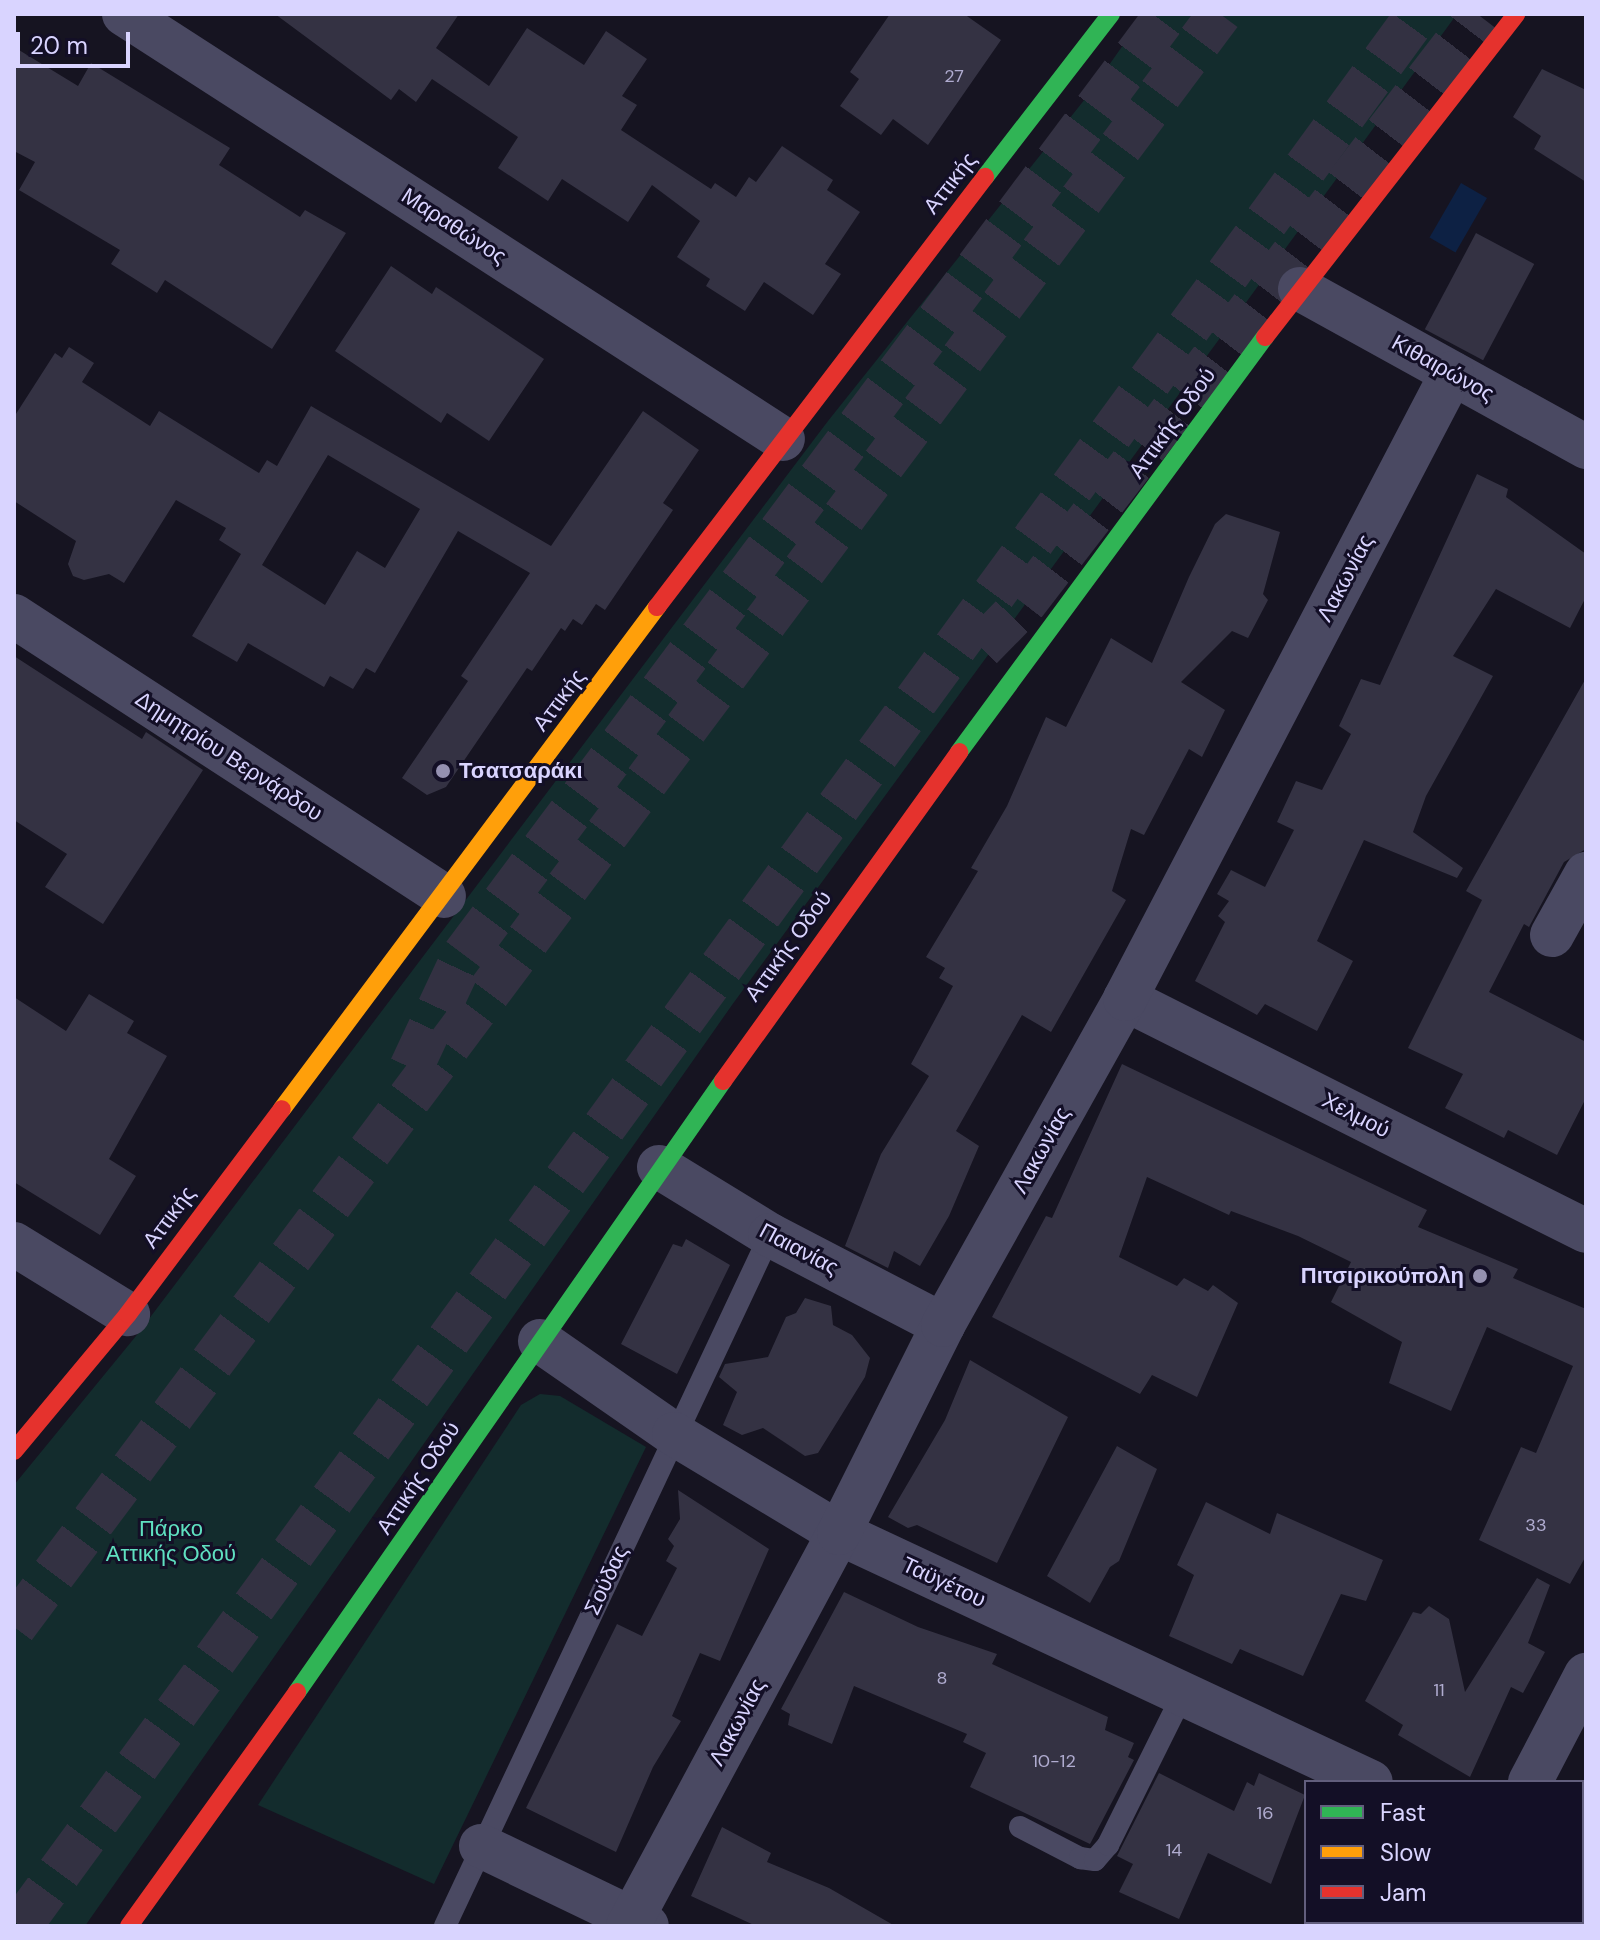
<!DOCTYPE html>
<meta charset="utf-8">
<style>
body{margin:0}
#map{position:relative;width:1600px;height:1940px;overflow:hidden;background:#161421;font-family:"DM Sans",sans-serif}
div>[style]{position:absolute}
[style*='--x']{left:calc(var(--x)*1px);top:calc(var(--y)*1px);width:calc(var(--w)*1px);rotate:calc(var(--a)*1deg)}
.green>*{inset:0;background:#132c2d}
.water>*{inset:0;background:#0d2144;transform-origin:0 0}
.building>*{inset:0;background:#343243;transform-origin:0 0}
.highway-tunnel>*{height:44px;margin-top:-22px;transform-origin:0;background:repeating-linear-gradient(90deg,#333142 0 44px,transparent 0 66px)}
.lane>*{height:22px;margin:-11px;padding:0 11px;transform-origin:11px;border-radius:11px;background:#4a4962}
.street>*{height:44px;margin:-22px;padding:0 22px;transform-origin:22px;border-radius:22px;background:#4a4962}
.fast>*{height:18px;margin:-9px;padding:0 9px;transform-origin:9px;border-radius:9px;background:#30b455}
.slow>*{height:18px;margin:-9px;padding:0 9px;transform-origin:9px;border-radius:9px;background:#ff9f0a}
.jam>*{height:18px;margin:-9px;padding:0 9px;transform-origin:9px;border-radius:9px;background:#e5322d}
.dots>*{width:22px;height:22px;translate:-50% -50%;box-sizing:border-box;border:4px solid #130f26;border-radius:50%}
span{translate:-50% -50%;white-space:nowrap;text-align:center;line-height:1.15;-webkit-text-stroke:6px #130f26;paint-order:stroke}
.number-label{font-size:18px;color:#b0acd0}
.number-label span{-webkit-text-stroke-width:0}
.street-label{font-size:22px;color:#d9d4ff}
.poi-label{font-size:22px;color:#d9d4ff;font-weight:700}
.left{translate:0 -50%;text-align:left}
.right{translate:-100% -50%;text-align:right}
.park-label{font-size:22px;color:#5fe0c0}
.frame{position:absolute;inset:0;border:16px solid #d9d4ff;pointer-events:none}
.legend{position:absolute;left:1304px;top:1780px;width:280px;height:144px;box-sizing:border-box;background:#130f26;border:2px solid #625e7d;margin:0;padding:10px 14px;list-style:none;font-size:24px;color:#d9d4ff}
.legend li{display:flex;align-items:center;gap:16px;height:40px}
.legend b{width:40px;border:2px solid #625e7d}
.scale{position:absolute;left:16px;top:32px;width:114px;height:36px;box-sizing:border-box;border:4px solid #d9d4ff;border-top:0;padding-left:10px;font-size:24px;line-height:28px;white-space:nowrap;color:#d9d4ff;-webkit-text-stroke:6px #130f26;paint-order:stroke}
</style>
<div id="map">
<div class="green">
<div style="clip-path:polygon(1145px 14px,1457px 14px,732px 1005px,85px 1926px,14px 1926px,14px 1485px,136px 1336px,828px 421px,1085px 99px)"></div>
<div style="clip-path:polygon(540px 1394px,560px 1396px,646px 1447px,434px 1884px,258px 1805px,521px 1405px)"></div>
</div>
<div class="water">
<div style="left:1461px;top:183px;width:30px;height:63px;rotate:30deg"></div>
</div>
<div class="building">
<div style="clip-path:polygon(275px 14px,459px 14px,436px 48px,489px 86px,527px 28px,584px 65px,606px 31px,647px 59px,622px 96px,637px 105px,621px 130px,711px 189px,715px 183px,736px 197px,749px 177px,756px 182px,782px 146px,833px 180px,827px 190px,860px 212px,825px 264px,841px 274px,813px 315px,764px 282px,745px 311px,706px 286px,710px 279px,677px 257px,700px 221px,652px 185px,628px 222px,562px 179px,548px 201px,498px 168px,518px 137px,432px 79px,416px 102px,399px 89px,391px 100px)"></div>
<div style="clip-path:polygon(890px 14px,964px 14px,1001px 40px,928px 145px,893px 119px,881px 135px,840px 106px,859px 79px,850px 72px)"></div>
<div style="clip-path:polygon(14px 47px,78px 86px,91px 63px,230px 148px,219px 165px,300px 217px,305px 210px,346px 233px,272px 349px,165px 280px,157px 293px,111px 264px,120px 250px,19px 190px,35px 162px,14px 151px)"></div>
<div style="clip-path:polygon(1542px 69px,1586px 90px,1586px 182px,1534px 149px,1541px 136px,1513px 117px)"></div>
<div style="left:1476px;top:233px;width:66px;height:109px;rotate:28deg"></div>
<div style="clip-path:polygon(391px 266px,432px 294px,436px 287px,544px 359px,489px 441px,447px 413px,441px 423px,335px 351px)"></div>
<div style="clip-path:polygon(evenodd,69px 347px,94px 363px,82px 382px,150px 426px,159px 411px,259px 473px,267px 460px,277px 466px,311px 406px,551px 546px,643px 411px,699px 450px,663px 503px,673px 510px,605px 610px,596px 604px,582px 625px,573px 619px,565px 631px,561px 628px,532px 671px,527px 668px,446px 787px,427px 795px,402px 778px,468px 681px,461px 676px,530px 573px,458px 531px,375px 673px,366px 668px,353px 689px,330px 676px,324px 687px,248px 643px,237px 662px,192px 636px,241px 554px,219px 540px,226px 528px,176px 500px,124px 583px,109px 574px,84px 580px,73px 576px,68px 564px,76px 541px,14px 501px,14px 417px,55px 353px,62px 358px,69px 347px,328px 455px,420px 509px,385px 568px,357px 551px,325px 605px,262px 565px,328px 455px)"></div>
<div style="clip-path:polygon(1477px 474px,1508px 489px,1506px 497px,1586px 554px,1586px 597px,1570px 628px,1496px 589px,1453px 656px,1493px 676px,1426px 796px,1413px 832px,1463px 868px,1457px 878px,1364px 840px,1317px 941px,1353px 961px,1317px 1031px,1265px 1004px,1257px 1015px,1195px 981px,1225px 922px,1218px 916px,1229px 901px,1217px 894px,1231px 870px,1265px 887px,1294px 830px,1277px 822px,1296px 781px,1322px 790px,1351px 734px,1339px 726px,1361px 679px,1380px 685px)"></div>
<div style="clip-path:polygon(1226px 514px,1280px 532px,1263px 594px,1268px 600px,1248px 638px,1232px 631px,1181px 682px,1225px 710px,1202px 757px,1189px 749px,1144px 835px,1131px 829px,1112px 891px,1126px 900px,1051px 1032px,1022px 1015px,956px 1131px,979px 1146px,949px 1216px,920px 1266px,894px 1251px,888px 1268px,845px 1246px,881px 1154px,929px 1076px,911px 1064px,953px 986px,939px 978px,945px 968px,926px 957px,978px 871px,971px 868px,1007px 806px,1046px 717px,1066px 727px,1111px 638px,1152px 663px,1189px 577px,1215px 524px)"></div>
<div style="clip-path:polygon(14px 656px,142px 739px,146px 732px,203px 770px,103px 924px,45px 887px,67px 854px,14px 820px)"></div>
<div style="clip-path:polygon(1586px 678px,1586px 849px,1564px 862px,1529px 927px,1524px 924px,1489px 992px,1586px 1042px,1586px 1098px,1557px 1155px,1508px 1130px,1504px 1138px,1445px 1108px,1463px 1074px,1408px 1048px,1482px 900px,1466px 891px)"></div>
<div style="clip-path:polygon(89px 994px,134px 1021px,127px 1033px,167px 1056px,109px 1159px,136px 1176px,100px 1235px,14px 1182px,14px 997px,66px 1031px)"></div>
<div style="clip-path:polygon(1122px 1064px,1427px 1210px,1418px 1227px,1518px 1269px,1513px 1278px,1586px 1309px,1586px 1556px,1570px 1584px,1479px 1540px,1521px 1447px,1536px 1453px,1573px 1366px,1487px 1327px,1451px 1411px,1389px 1383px,1402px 1342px,1331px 1302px,1351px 1262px,1298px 1236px,1231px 1211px,1229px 1215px,1147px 1177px,1119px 1257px,1177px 1286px,1184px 1278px,1208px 1291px,1213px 1285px,1238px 1303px,1197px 1397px,1152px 1375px,1140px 1394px,992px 1317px,1046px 1216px,1052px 1218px)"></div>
<div style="clip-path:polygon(686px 1239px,730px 1265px,677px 1374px,621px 1344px,673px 1244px,682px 1247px)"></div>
<div style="clip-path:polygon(805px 1298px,831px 1306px,833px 1325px,852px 1335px,870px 1358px,865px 1377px,818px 1453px,805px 1456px,763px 1428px,742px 1435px,723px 1425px,737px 1392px,719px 1377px,725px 1364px,768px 1357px,786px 1317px,796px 1313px)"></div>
<div style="clip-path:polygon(970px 1360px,1068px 1417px,997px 1563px,917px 1525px,908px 1528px,888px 1517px,945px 1420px)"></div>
<div style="clip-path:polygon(1117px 1446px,1157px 1469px,1119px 1561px,1110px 1567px,1090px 1603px,1047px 1576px)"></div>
<div style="clip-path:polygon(678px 1490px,769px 1549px,720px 1661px,700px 1653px,672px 1716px,681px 1721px,653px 1767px,616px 1852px,526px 1808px,617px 1624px,642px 1636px,677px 1568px,666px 1561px,674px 1546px,668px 1539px,680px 1519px)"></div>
<div style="clip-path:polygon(1206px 1502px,1270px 1534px,1277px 1513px,1383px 1560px,1366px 1601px,1341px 1594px,1303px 1676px,1240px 1649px,1232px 1664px,1169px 1636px,1194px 1575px,1177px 1565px)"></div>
<div style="clip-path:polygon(1537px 1578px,1550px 1585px,1528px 1643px,1545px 1652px,1523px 1693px,1511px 1687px,1470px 1777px,1398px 1735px,1403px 1725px,1365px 1701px,1413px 1612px,1421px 1614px,1429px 1606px,1449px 1619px,1465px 1692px)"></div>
<div style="clip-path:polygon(844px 1592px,918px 1627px,997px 1654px,992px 1664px,1108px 1717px,1105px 1730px,1134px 1743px,1128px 1757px,1134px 1760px,1090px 1844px,970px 1787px,986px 1753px,963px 1742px,967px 1734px,854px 1686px,832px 1744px,788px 1725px,790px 1714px,781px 1709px)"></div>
<div style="clip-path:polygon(1159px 1773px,1234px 1811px,1247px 1782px,1254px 1786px,1259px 1773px,1305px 1795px,1271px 1884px,1208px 1853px,1179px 1919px,1119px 1892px,1133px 1864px,1117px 1856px)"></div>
<div style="clip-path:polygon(722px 1827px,771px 1853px,767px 1862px,829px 1888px,895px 1926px,756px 1926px,691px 1896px)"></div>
</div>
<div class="highway-tunnel">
<div style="--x:981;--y:648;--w:62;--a:-45.7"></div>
<div style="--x:1024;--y:604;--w:744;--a:-52.42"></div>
<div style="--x:411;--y:1068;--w:125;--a:-64.9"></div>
<div style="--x:464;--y:955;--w:1175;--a:-53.24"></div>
<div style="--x:14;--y:1627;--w:2014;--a:-53.22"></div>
<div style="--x:20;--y:1926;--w:2369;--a:-53.83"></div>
</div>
<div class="lane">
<div style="--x:1020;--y:1827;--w:68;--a:27.3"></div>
<div style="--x:1080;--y:1858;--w:15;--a:8"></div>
<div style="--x:1095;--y:1860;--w:20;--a:-49"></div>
<div style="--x:1108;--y:1845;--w:169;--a:-63.6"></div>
<div style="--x:445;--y:1926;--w:764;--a:-64.81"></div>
</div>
<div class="street">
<div style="--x:124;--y:14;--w:784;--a:32.82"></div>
<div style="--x:1300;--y:289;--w:327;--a:28.9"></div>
<div style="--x:14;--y:616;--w:513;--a:33.07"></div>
<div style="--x:1552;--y:935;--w:70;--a:-60.9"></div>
<div style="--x:1125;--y:999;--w:516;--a:26.71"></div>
<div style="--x:659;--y:1167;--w:130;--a:31.5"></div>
<div style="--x:770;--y:1235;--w:195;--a:27.5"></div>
<div style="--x:14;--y:1244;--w:134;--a:31.6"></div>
<div style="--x:540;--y:1341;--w:163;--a:34.8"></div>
<div style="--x:674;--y:1434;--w:192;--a:31"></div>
<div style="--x:839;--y:1533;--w:587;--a:25.08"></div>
<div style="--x:1530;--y:1782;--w:121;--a:-62.4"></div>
<div style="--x:481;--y:1846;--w:184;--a:25.7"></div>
<div style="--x:1582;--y:1881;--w:4;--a:27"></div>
<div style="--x:628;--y:1926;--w:446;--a:-61.8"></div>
<div style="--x:839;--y:1533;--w:233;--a:-63.4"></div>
<div style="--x:943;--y:1325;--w:373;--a:-60.8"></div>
<div style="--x:1125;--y:999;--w:706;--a:-62.42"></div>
<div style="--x:1457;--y:1926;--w:4;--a:-63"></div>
</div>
<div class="fast">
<div style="--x:985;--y:177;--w:206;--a:-52.3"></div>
<div style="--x:959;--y:752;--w:516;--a:-53.6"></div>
<div style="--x:297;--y:1692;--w:745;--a:-55.12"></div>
</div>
<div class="slow">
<div style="--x:282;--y:1109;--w:627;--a:-53.24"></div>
</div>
<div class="jam">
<div style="--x:1265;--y:337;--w:409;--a:-52.1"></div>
<div style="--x:657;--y:607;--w:541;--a:-52.66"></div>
<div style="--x:723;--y:1081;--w:405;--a:-54.3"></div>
<div style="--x:14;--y:1451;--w:178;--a:-50.2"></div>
<div style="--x:128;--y:1314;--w:256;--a:-53.1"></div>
<div style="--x:129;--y:1926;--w:288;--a:-54.3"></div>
</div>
<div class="dots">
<div style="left:443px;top:771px;background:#9591b1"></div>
<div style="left:1480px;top:1276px;background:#9591b1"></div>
</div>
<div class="number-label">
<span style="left:954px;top:76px">27</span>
<span style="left:1536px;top:1525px">33</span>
<span style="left:942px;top:1678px">8</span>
<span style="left:1439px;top:1690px">11</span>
<span style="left:1054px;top:1761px">10-12</span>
<span style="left:1265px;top:1813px">16</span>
<span style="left:1174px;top:1850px">14</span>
</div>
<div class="street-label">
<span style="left:950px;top:183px;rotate:-52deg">Αττικής</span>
<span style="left:454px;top:226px;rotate:33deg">Μαραθώνος</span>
<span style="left:1443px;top:368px;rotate:29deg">Κιθαιρώνος</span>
<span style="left:1172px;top:423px;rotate:-54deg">Αττικής Οδού</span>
<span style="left:1345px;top:578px;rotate:-62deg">Λακωνίας</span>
<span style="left:559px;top:700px;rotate:-53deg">Αττικής</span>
<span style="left:229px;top:756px;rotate:33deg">Δημητρίου Βερνάρδου</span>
<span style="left:788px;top:946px;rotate:-54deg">Αττικής Οδού</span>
<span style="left:1356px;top:1115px;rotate:27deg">Χελμού</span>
<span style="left:1041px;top:1150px;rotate:-61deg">Λακωνίας</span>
<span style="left:169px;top:1217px;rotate:-53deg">Αττικής</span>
<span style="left:799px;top:1249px;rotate:28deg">Παιανίας</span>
<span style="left:418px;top:1478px;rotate:-56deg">Αττικής Οδού</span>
<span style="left:606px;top:1580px;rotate:-65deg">Σούδας</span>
<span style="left:944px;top:1582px;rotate:25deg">Ταϋγέτου</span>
<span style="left:737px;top:1722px;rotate:-62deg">Λακωνίας</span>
</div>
<div class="poi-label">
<span class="left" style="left:459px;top:771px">Τσατσαράκι</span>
<span class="right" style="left:1464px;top:1276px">Πιτσιρικούπολη</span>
</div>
<div class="park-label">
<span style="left:171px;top:1541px">Πάρκο<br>Αττικής Οδού</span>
</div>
<div class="frame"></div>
<ul class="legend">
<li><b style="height:10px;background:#30b455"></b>Fast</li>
<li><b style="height:10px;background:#ff9f0a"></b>Slow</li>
<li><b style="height:10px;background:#e5322d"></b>Jam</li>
</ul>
<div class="scale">20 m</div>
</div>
